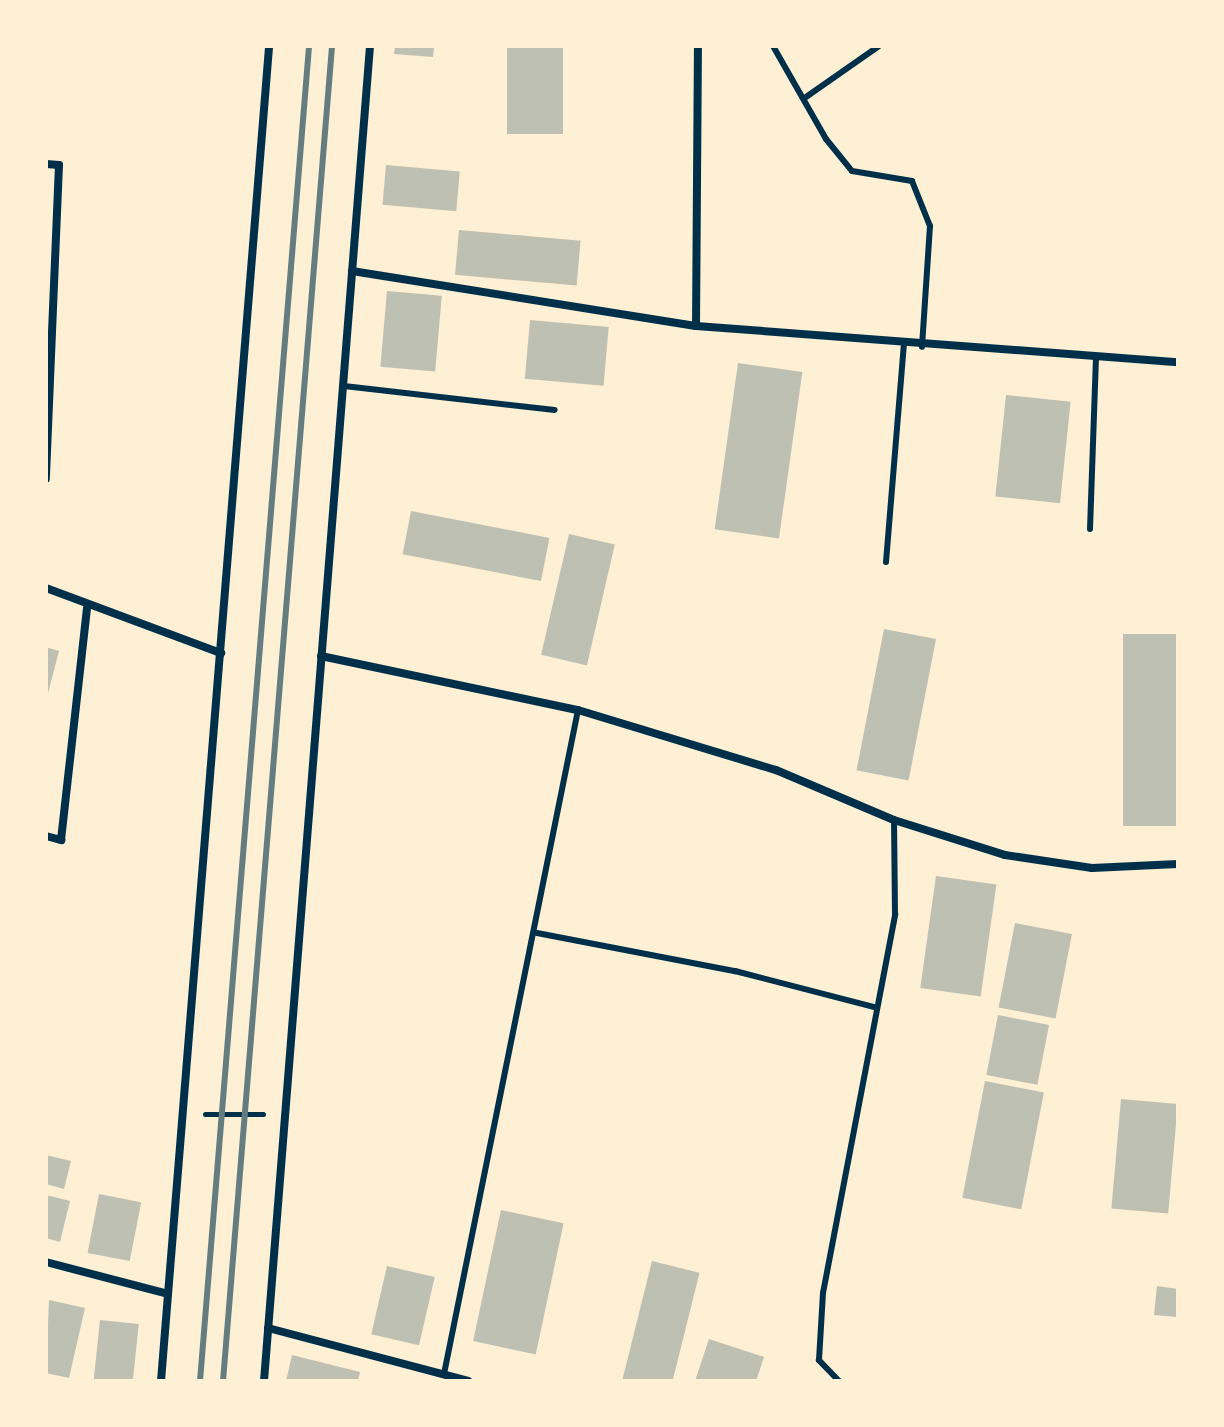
<!DOCTYPE html>
<style>
body{margin:0}
#map{position:relative;width:1224px;height:1427px;overflow:hidden;background:#fdf0d5;font-family:Commissioner,sans-serif}
div>[style]{position:absolute}
[style*='--x']{left:calc(var(--x)*1px);top:calc(var(--y)*1px);width:calc(var(--w)*1px);rotate:calc(var(--a)*1deg)}
.building>*{inset:0;background:#bec0b2;transform-origin:0 0}
.path>*{height:5px;margin:-2.5px;padding:0 2.5px;transform-origin:2.5px;border-radius:2.5px;background:#003049}
.service>*{height:6px;margin:-3px;padding:0 3px;transform-origin:3px;border-radius:3px;background:#003049}
.minor>*{height:8px;margin:-4px;padding:0 4px;transform-origin:4px;border-radius:4px;background:#003049}
.rail>*{height:6px;margin:-3px;padding:0 3px;transform-origin:3px;border-radius:3px;background:#657d81}
span{translate:-50% -50%;white-space:nowrap;text-align:center;line-height:1.15;-webkit-text-stroke:8px #fdf0d5;paint-order:stroke}
.frame{position:absolute;inset:0;border:48px solid #fdf0d5;pointer-events:none}
</style>
<div id="map">
<div class="building">
<div style="clip-path:polygon(395px 46px,434px 46px,433px 57px,394px 54px)"></div>
<div style="left:507px;top:46px;width:56px;height:88px"></div>
<div style="left:386px;top:165px;width:74px;height:40px;rotate:5deg"></div>
<div style="left:459px;top:230px;width:122px;height:45px;rotate:5deg"></div>
<div style="left:387px;top:291px;width:55px;height:76px;rotate:5deg"></div>
<div style="left:530px;top:320px;width:79px;height:59px;rotate:5deg"></div>
<div style="left:738px;top:363px;width:65px;height:168px;rotate:8deg"></div>
<div style="left:1006px;top:395px;width:65px;height:102px;rotate:6deg"></div>
<div style="left:411px;top:511px;width:141px;height:44px;rotate:11deg"></div>
<div style="left:569px;top:534px;width:47px;height:124px;rotate:13deg"></div>
<div style="left:884px;top:629px;width:53px;height:144px;rotate:11deg"></div>
<div style="left:1123px;top:634px;width:55px;height:192px"></div>
<div style="clip-path:polygon(46px 647px,59px 651px,47px 697px,46px 696px)"></div>
<div style="left:936px;top:876px;width:61px;height:113px;rotate:8deg"></div>
<div style="left:1015px;top:923px;width:58px;height:86px;rotate:11deg"></div>
<div style="left:998px;top:1015px;width:52px;height:61px;rotate:11deg"></div>
<div style="left:985px;top:1081px;width:60px;height:119px;rotate:11deg"></div>
<div style="left:1121px;top:1099px;width:57px;height:110px;rotate:5deg"></div>
<div style="clip-path:polygon(46px 1155px,71px 1161px,64px 1189px,46px 1184px)"></div>
<div style="left:99px;top:1194px;width:43px;height:60px;rotate:11deg"></div>
<div style="clip-path:polygon(46px 1195px,70px 1201px,60px 1242px,46px 1238px)"></div>
<div style="left:501px;top:1210px;width:64px;height:134px;rotate:12deg"></div>
<div style="left:652px;top:1261px;width:49px;height:123px;rotate:14deg"></div>
<div style="left:387px;top:1266px;width:49px;height:70px;rotate:13deg"></div>
<div style="clip-path:polygon(1157px 1286px,1178px 1289px,1178px 1317px,1154px 1315px)"></div>
<div style="clip-path:polygon(49px 1300px,85px 1308px,69px 1378px,46px 1373px)"></div>
<div style="left:100px;top:1320px;width:39px;height:61px;rotate:6deg"></div>
<div style="clip-path:polygon(709px 1339px,764px 1357px,756px 1381px,695px 1381px)"></div>
<div style="clip-path:polygon(292px 1355px,360px 1372px,358px 1381px,286px 1381px)"></div>
</div>
<div class="path">
<div style="--x:205;--y:1114;--w:58;--a:0"></div>
</div>
<div class="service">
<div style="--x:773;--y:46;--w:107;--a:60.3"></div>
<div style="--x:826;--y:139;--w:41;--a:50.9"></div>
<div style="--x:852;--y:171;--w:61;--a:9.5"></div>
<div style="--x:912;--y:181;--w:48;--a:68.2"></div>
<div style="--x:930;--y:226;--w:121;--a:93.8"></div>
<div style="--x:806;--y:97;--w:89;--a:-34.9"></div>
<div style="--x:344;--y:386;--w:212;--a:6.5"></div>
<div style="--x:1090;--y:529;--w:171;--a:-88"></div>
<div style="--x:886;--y:562;--w:218;--a:-85.3"></div>
<div style="--x:537;--y:933;--w:202;--a:10.9"></div>
<div style="--x:735;--y:971;--w:144;--a:14.5"></div>
<div style="--x:444;--y:1374;--w:677;--a:-78.59"></div>
<div style="--x:839;--y:1381;--w:29;--a:-134"></div>
<div style="--x:819;--y:1360;--w:67;--a:-86.6"></div>
<div style="--x:823;--y:1293;--w:386;--a:-79.2"></div>
<div style="--x:895;--y:914;--w:94;--a:-90.6"></div>
</div>
<div class="minor">
<div style="--x:46;--y:164;--w:13;--a:4"></div>
<div style="--x:59;--y:165;--w:314;--a:92.4"></div>
<div style="--x:352;--y:271;--w:348;--a:9.1"></div>
<div style="--x:696;--y:326;--w:483;--a:4.3"></div>
<div style="--x:696;--y:326;--w:280;--a:-89.6"></div>
<div style="--x:46;--y:588;--w:187;--a:20.4"></div>
<div style="--x:321;--y:656;--w:263;--a:11.9"></div>
<div style="--x:578;--y:710;--w:207;--a:16.9"></div>
<div style="--x:776;--y:770;--w:128;--a:23"></div>
<div style="--x:894;--y:820;--w:116;--a:17.5"></div>
<div style="--x:1005;--y:855;--w:88;--a:8.5"></div>
<div style="--x:1092;--y:868;--w:86;--a:-2.7"></div>
<div style="--x:46;--y:836;--w:16;--a:15"></div>
<div style="--x:61;--y:840;--w:234;--a:-83.6"></div>
<div style="--x:46;--y:1262;--w:126;--a:14.7"></div>
<div style="--x:268;--y:1328;--w:207;--a:14.8"></div>
<div style="--x:161;--y:1381;--w:1339;--a:-85.37"></div>
<div style="--x:264;--y:1381;--w:1339;--a:-85.46"></div>
</div>
<div class="rail">
<div style="--x:200;--y:1381;--w:1339;--a:-85.33"></div>
<div style="--x:223;--y:1381;--w:1339;--a:-85.33"></div>
</div>
<div class="frame"></div>
</div>
